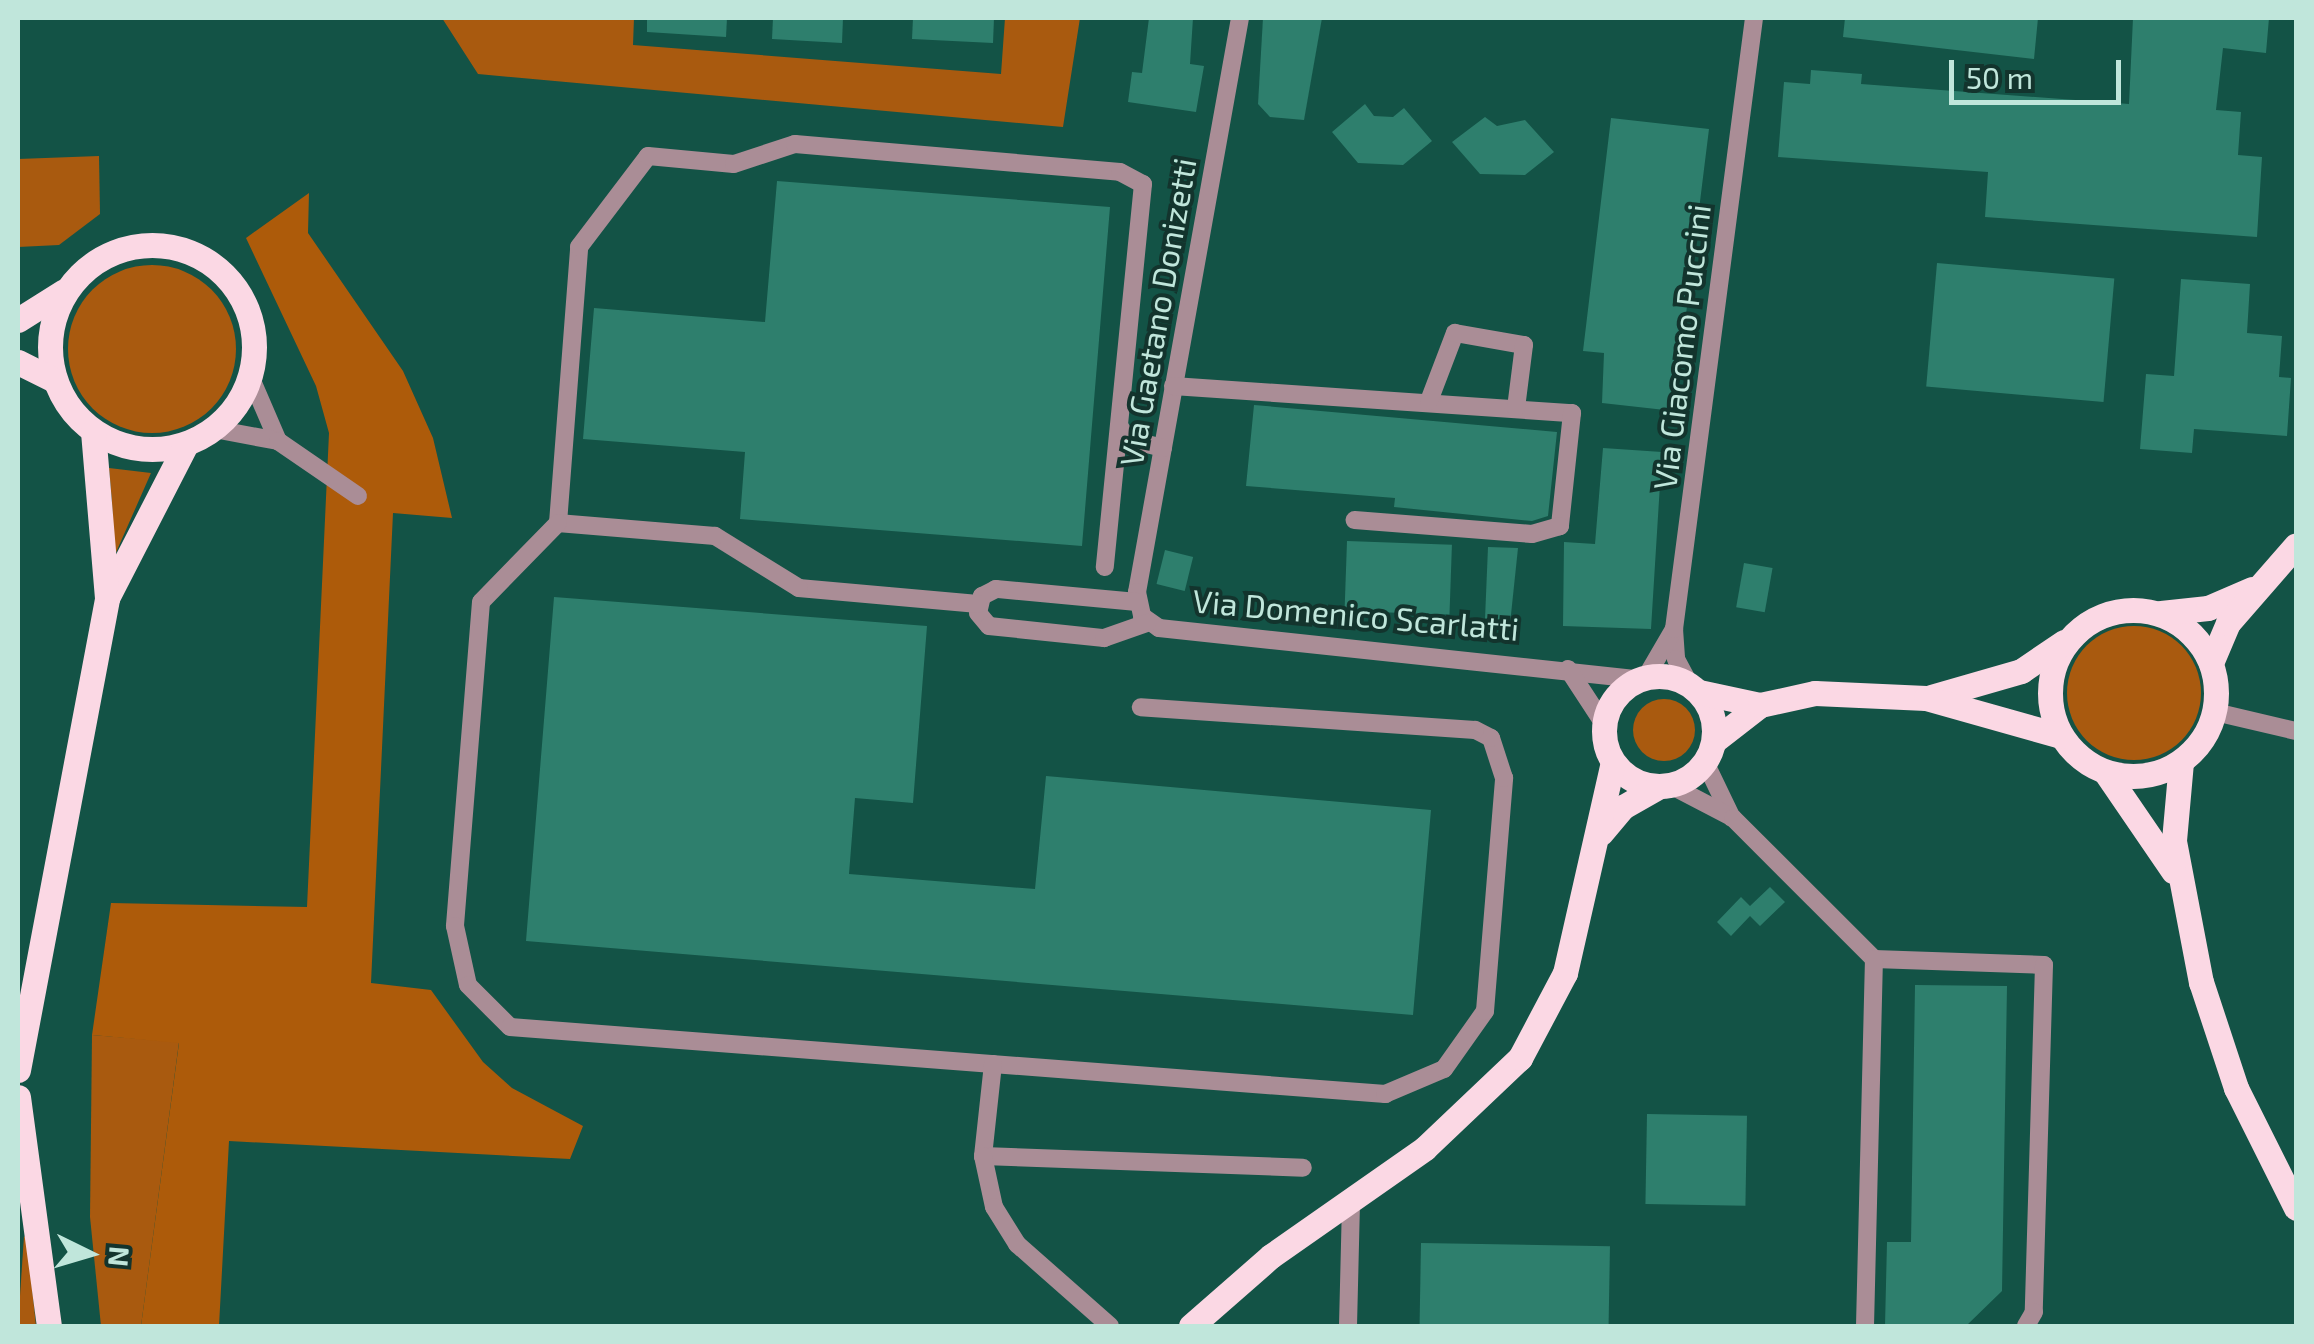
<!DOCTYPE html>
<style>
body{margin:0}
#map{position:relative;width:2314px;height:1344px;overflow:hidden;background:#135346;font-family:"Exo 2",sans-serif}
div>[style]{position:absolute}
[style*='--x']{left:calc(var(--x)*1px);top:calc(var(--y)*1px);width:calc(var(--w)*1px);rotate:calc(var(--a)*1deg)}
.green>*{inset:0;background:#a95a0f}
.round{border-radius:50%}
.forest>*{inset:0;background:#ad5b0a}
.building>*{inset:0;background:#2e7f6d;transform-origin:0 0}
.minor>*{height:18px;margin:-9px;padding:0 9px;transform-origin:9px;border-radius:9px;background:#aa8d96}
.major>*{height:25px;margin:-12.5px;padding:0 12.5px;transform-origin:12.5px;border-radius:12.5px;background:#fbd8e4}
.major>.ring{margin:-12.5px;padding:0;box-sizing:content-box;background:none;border:25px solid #fbd8e4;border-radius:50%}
span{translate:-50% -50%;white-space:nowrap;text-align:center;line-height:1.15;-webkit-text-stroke:8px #13342d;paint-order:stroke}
.street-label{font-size:32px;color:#c0e6db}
.frame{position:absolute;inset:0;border:20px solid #c0e6db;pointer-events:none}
.north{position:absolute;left:40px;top:1204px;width:100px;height:100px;-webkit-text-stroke:8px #13342d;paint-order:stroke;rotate:95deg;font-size:28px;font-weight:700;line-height:40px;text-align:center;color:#c0e6db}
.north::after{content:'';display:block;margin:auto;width:35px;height:45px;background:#c0e6db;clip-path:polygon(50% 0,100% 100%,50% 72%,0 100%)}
.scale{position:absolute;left:1949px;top:60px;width:172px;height:45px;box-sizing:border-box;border:5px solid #c0e6db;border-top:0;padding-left:12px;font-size:30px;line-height:35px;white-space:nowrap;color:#c0e6db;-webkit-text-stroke:8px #13342d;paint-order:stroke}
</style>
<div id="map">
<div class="green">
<div style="clip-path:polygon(442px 18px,634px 18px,633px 45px,1001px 74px,1005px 18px,1080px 18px,1063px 127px,478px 74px)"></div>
<div style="clip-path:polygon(99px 156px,100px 214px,59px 245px,18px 247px,18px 159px)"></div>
<div class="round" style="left:68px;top:265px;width:168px;height:168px"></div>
<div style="clip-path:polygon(109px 468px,151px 473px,114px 557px,112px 502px)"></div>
<div class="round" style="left:2067px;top:626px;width:134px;height:134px"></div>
<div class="round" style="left:1633px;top:699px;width:62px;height:62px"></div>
<div style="clip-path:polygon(92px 1035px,179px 1042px,141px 1326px,101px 1326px,90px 1217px)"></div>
<div style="clip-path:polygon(24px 1236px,27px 1240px,36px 1326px,18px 1326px)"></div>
</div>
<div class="forest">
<div style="clip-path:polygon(309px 193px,308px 233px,403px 371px,433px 438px,452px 518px,393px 513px,371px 983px,431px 990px,483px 1062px,512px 1088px,583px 1126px,570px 1159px,229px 1141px,219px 1326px,141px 1326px,179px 1043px,92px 1035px,111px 903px,307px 907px,329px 433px,316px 386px,246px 238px)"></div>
</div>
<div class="building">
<div style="clip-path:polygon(647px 18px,727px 18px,726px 37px,647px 32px)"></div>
<div style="clip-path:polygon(773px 18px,843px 18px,842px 43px,772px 39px)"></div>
<div style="clip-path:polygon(913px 18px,994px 18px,993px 43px,912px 39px)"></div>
<div style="clip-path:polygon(1149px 18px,1193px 18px,1190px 64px,1204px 66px,1196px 112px,1128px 102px,1132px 72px,1142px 73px)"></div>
<div style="clip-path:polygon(1263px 18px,1322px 18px,1304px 120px,1270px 117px,1258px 104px)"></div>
<div style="clip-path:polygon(1845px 18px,2038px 18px,2034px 59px,1843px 37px)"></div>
<div style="clip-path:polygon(2133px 18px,2269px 18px,2266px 53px,2223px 48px,2216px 110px,2241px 112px,2238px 155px,2262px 157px,2257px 237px,1985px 217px,1988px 172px,1778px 157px,1784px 82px,1810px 84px,1811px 70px,1862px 74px,1861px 84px,2129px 104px)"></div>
<div style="clip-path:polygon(1365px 104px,1374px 116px,1393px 117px,1404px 108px,1432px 141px,1403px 165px,1358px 163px,1332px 132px)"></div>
<div style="clip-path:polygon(1485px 117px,1497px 126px,1525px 120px,1554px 152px,1525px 175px,1480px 174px,1452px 142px)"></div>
<div style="clip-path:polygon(1611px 118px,1709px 129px,1674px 411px,1602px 403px,1604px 353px,1583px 351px)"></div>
<div style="clip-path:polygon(777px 181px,1110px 207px,1082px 546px,740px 519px,745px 452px,583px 439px,594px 308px,765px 322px)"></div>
<div style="left:1937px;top:263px;width:178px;height:124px;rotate:5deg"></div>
<div style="clip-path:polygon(2181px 279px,2250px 284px,2247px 333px,2282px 336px,2279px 377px,2291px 378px,2287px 436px,2194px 429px,2192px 453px,2140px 449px,2146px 374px,2174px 376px)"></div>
<div style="clip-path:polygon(1254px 405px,1557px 432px,1548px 516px,1532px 521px,1394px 507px,1395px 498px,1246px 486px)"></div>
<div style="clip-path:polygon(1603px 448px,1662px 452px,1651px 629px,1563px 626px,1564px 542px,1595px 544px)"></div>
<div style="left:1347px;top:541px;width:105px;height:70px;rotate:2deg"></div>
<div style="clip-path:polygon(1488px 547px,1518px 548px,1510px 624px,1485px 619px)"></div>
<div style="left:1165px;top:550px;width:29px;height:35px;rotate:14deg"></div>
<div style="left:1744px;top:563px;width:29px;height:45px;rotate:10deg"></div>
<div style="clip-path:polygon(554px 597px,927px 626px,913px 803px,855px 798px,849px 874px,1035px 889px,1046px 776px,1431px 810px,1413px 1015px,526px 941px)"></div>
<div style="clip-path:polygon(1770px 887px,1785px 902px,1760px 926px,1750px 916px,1731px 936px,1717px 922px,1741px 897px,1750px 906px)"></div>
<div style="clip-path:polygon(1915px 985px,2007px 986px,2002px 1291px,1966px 1326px,1885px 1326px,1887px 1242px,1911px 1242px)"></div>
<div style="left:1647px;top:1114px;width:100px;height:90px;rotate:1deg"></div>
<div style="left:1421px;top:1243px;width:189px;height:83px;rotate:1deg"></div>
</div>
<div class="minor">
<div style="--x:1240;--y:18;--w:583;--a:100.17"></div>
<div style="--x:1137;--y:592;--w:25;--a:78"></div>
<div style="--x:1142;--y:616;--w:21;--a:35"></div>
<div style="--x:1159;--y:628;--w:483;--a:6.1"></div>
<div style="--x:250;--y:376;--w:71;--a:66.7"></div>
<div style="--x:1173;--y:386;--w:400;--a:3.9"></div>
<div style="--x:1572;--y:413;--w:114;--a:96.1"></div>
<div style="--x:1560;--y:526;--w:29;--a:164"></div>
<div style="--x:1532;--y:534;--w:178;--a:-175.5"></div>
<div style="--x:1429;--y:401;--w:73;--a:-69.1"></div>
<div style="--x:1455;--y:333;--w:70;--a:9.9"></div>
<div style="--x:1524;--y:345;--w:64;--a:97.2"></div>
<div style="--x:1120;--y:427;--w:14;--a:60"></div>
<div style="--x:1127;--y:439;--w:37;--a:14"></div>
<div style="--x:214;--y:429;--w:65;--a:10.6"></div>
<div style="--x:278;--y:441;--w:97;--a:34.5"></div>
<div style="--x:558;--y:523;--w:277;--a:-85.6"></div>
<div style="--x:579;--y:247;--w:114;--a:-52.8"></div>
<div style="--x:648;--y:156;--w:86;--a:5.3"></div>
<div style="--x:734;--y:164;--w:64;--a:-18.2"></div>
<div style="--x:795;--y:144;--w:326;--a:4.9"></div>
<div style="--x:1120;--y:172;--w:26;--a:28"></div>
<div style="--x:1143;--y:184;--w:385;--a:95.7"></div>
<div style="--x:1137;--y:602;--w:142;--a:-174.7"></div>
<div style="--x:996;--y:589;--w:16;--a:153"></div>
<div style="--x:982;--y:596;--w:17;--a:103"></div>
<div style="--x:978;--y:613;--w:17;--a:50"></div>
<div style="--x:989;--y:626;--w:116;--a:6"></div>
<div style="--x:1104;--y:638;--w:46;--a:-19.2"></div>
<div style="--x:978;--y:604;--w:180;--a:-174.9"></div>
<div style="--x:799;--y:588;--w:99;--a:-148.2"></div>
<div style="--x:715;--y:536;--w:158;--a:-175.3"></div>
<div style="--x:558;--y:523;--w:110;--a:134.3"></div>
<div style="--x:481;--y:602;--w:325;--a:94.6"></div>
<div style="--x:455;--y:926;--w:60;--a:77.6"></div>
<div style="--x:468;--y:985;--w:59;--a:45"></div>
<div style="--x:510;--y:1027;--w:878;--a:4.38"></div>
<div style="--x:1385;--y:1094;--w:64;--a:-23"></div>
<div style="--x:1444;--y:1069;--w:71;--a:-54.7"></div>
<div style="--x:1485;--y:1011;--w:234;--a:-85.3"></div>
<div style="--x:1504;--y:778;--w:42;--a:-108"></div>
<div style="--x:1491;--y:738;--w:18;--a:-153"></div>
<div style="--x:1475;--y:730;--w:335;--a:-176.1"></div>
<div style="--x:1674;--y:629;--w:30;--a:86"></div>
<div style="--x:1676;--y:659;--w:30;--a:62"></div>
<div style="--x:1568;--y:669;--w:66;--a:56.8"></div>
<div style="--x:1646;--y:677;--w:56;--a:-59.7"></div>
<div style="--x:1674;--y:629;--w:616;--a:-82.54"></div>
<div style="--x:2215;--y:712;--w:83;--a:13.2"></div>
<div style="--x:1705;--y:762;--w:62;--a:64.3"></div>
<div style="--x:1670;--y:785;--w:71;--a:27.6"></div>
<div style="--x:1733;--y:818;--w:199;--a:45"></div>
<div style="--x:1874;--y:959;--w:170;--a:2"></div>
<div style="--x:2044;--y:965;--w:347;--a:91.7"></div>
<div style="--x:2034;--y:1312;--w:16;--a:120"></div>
<div style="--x:993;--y:1064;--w:93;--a:96.2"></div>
<div style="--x:983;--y:1156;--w:320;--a:2.1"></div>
<div style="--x:983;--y:1156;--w:52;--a:77.8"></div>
<div style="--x:994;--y:1207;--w:44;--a:58.1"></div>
<div style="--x:1017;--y:1244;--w:124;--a:41.4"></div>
<div style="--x:1348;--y:1326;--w:126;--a:-88.6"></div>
<div style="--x:1865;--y:1326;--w:367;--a:-88.6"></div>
</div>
<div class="major">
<div class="ring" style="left:50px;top:245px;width:179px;height:179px"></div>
<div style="--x:18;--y:320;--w:54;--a:-32.2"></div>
<div style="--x:18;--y:362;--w:40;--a:26.6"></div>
<div style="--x:107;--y:598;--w:173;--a:-62.8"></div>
<div class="ring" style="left:2050px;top:610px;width:141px;height:141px"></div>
<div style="--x:2161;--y:613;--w:47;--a:-6.1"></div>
<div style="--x:2208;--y:608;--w:48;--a:-23.4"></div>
<div style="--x:2211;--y:663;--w:43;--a:-67"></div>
<div style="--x:2228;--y:623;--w:103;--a:-48.9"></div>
<div class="ring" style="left:1604px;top:676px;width:85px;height:85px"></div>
<div style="--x:1699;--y:692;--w:62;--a:12"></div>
<div style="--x:1931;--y:697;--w:94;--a:-16.1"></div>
<div style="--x:2021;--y:671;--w:52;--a:-34"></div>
<div style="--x:1714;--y:741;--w:58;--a:-38"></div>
<div style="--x:1760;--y:705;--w:56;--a:-12.3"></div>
<div style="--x:1815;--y:693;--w:111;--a:2.6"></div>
<div style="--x:1926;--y:698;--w:140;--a:15.7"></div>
<div style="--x:2181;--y:762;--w:79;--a:95.1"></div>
<div style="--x:2174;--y:841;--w:144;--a:79.2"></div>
<div style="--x:2201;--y:982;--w:112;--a:71.7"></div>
<div style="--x:2236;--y:1088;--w:134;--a:63.4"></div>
<div style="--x:2106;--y:773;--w:119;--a:55.6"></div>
<div style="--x:1601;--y:833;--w:34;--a:-50"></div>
<div style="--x:1623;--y:807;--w:40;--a:-29.7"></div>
<div style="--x:18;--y:1070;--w:480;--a:-79.3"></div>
<div style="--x:107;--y:598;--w:167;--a:-94.8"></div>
<div style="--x:18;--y:1097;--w:231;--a:82.3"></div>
<div style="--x:1191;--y:1326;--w:106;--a:-41.2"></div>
<div style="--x:1271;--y:1256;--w:188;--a:-35"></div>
<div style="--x:1425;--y:1148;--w:131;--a:-43.5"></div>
<div style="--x:1520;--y:1058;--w:96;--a:-62.1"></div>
<div style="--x:1565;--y:973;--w:216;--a:-77.2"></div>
</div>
<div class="street-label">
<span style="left:1157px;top:312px;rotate:-80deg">Via Gaetano Donizetti</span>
<span style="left:1681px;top:347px;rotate:-83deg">Via Giacomo Puccini</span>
<span style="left:1356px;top:614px;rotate:5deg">Via Domenico Scarlatti</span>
</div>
<div class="frame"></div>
<div class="north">N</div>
<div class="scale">50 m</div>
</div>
